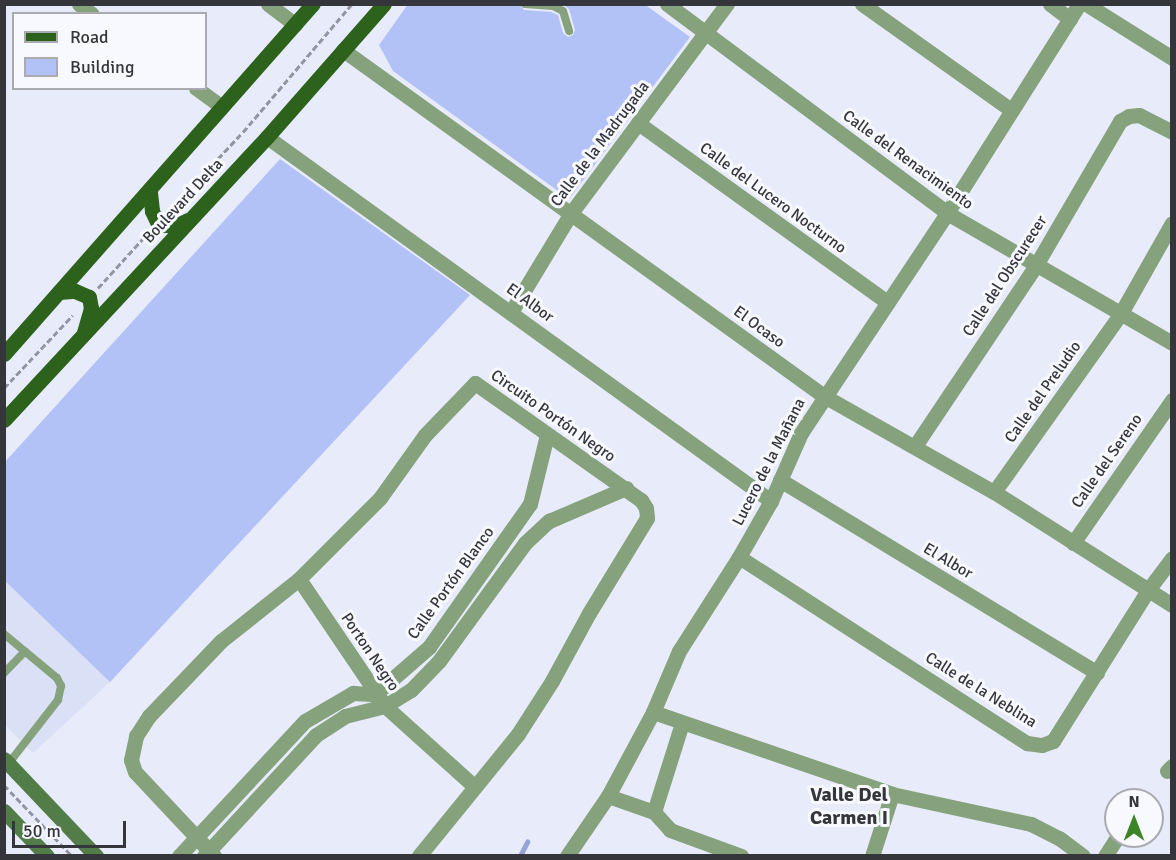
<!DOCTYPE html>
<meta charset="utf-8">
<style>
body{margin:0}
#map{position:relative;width:1176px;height:860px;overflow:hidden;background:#e7ebfa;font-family:Signika,sans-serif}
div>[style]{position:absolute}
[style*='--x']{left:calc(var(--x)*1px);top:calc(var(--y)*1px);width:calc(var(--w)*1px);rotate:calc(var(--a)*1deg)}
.built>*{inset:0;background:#dae0f5}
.stream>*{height:4.5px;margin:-2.25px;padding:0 2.25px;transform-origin:2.25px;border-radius:2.25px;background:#95a4d7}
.building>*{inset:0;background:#b2c1f6}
.path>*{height:3px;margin-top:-1.5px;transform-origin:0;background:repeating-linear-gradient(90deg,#9396a1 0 6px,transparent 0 9px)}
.lane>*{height:8px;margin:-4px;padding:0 4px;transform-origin:4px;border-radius:4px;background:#85a27d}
.street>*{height:15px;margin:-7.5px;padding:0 7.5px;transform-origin:7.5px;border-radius:7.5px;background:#85a27d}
.secondary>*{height:15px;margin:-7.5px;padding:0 7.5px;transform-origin:7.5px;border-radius:7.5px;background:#537d48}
.primary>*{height:15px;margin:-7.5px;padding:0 7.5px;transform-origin:7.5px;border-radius:7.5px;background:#2d621d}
span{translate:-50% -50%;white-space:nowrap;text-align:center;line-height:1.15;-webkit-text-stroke:6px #f7f9ff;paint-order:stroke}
.street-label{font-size:16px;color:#34363b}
.quarter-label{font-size:20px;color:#34363b;font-weight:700}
.frame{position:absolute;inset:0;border:6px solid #34363b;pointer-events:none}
.legend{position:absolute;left:12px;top:12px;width:195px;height:78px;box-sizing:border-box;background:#f7f9ff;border:2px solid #a9abb1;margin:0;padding:8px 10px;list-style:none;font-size:18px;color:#34363b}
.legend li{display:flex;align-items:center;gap:12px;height:30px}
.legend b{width:30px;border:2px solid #a9abb1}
.north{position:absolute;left:1104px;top:788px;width:60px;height:60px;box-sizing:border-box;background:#f7f9ff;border:2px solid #a9abb1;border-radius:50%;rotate:0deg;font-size:16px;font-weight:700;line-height:24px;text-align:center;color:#34363b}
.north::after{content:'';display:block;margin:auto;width:21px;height:27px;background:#3d8328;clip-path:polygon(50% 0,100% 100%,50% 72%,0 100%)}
.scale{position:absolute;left:12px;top:821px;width:114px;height:27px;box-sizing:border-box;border:3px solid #34363b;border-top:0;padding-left:8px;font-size:18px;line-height:21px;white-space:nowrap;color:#34363b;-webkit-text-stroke:4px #f7f9ff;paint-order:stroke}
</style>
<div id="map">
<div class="built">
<div style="clip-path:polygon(4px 580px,110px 682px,33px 753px,5px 725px)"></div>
</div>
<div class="stream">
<div style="--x:520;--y:856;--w:16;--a:-63"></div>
</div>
<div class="building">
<div style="clip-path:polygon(408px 4px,519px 4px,524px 10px,551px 12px,558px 15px,563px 33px,568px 37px,573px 35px,575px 30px,569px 9px,563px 4px,644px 4px,690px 37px,569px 199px,393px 71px,379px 45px)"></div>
<div style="clip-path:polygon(280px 159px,470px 295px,110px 682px,4px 580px,4px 463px)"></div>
</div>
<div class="path">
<div style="--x:169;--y:211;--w:108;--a:-46.9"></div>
<div style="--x:243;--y:132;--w:168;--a:-49.6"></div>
<div style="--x:98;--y:288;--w:74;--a:-47.7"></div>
<div style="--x:4;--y:388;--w:100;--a:-46.6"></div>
<div style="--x:4;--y:785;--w:98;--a:46.2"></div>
</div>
<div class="lane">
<div style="--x:525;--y:4;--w:28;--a:4"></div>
<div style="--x:553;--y:6;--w:11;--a:27"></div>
<div style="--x:563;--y:11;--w:21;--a:73"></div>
<div style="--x:4;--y:634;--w:69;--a:39.7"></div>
<div style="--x:57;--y:678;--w:9;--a:63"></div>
<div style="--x:61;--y:686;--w:14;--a:102"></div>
<div style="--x:58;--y:700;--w:80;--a:127.9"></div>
<div style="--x:4;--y:673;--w:30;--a:-46"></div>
</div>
<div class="street">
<div style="--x:79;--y:4;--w:16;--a:38"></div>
<div style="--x:268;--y:4;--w:34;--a:37"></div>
<div style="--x:667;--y:4;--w:349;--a:36.7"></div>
<div style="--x:947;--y:213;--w:260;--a:30"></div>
<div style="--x:862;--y:4;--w:183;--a:35.4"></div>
<div style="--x:1050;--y:4;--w:25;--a:37"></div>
<div style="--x:1086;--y:4;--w:102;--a:32.1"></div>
<div style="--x:343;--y:50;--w:593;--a:35.73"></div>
<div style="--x:824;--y:396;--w:195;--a:29.5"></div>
<div style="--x:994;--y:492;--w:211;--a:32.4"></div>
<div style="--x:196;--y:88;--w:31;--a:36"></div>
<div style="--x:638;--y:123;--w:307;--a:35.7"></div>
<div style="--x:267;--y:137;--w:622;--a:35.84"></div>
<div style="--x:511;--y:312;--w:116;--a:-58.8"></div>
<div style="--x:571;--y:213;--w:261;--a:-53.3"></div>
<div style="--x:915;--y:446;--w:218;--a:-56.2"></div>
<div style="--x:1036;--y:265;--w:167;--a:-59.7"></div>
<div style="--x:1120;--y:121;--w:10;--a:-29"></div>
<div style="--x:1129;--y:116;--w:10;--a:-6"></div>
<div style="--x:1139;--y:115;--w:37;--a:27"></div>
<div style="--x:780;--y:480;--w:371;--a:31.3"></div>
<div style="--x:994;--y:492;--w:219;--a:-54.6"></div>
<div style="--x:1121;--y:313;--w:103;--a:-60.5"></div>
<div style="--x:1073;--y:543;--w:174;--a:-55.3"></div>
<div style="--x:739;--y:557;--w:343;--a:32.9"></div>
<div style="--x:1027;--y:743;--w:15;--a:8"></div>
<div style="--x:1042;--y:745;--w:12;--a:-20"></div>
<div style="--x:1053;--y:741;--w:178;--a:-57.8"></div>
<div style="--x:1148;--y:590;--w:40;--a:-53"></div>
<div style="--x:299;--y:579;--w:153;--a:55.9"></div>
<div style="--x:385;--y:706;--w:120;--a:42"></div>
<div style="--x:653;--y:712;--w:253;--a:18.9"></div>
<div style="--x:892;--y:794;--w:142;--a:12.2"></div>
<div style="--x:1031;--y:824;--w:31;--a:27"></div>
<div style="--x:1059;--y:838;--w:30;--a:37"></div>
<div style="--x:682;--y:723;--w:93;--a:107.5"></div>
<div style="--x:654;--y:812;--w:24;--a:48"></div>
<div style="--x:670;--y:830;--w:76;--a:20.1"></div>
<div style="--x:1167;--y:771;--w:7;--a:-45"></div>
<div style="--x:608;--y:796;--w:49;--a:19.2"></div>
<div style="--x:179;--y:856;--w:185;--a:-47"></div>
<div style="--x:305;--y:721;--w:56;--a:-30.3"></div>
<div style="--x:353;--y:693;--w:22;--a:3"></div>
<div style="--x:375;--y:694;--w:72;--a:-41"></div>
<div style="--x:429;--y:647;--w:175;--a:-54.8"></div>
<div style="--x:530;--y:504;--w:71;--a:-76.2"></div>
<div style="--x:204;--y:856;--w:165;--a:-47.2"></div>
<div style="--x:316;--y:735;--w:35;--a:-33"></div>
<div style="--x:345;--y:716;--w:41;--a:-14"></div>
<div style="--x:385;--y:706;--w:31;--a:-32"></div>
<div style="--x:411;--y:690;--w:40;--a:-46"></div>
<div style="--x:439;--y:661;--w:146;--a:-53.9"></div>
<div style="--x:525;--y:543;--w:33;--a:-43"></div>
<div style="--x:549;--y:521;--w:84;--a:-23.2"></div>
<div style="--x:214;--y:856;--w:115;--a:-133.2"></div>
<div style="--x:135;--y:772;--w:13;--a:-108"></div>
<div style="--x:131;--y:760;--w:25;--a:-78"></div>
<div style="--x:136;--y:736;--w:24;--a:-57"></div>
<div style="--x:149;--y:716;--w:104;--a:-46.2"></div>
<div style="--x:221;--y:641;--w:100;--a:-38.5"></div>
<div style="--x:299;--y:579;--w:115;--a:-45"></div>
<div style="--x:380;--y:498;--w:77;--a:-54.5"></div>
<div style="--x:425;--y:435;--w:72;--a:-46.1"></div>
<div style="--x:475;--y:383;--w:203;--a:35.2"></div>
<div style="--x:641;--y:500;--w:9;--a:58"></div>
<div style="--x:646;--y:508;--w:10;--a:84"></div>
<div style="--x:647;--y:518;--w:111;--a:121.4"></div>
<div style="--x:589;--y:613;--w:77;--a:118.6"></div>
<div style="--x:552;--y:681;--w:63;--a:122.7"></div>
<div style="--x:518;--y:734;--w:157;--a:129.1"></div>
<div style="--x:567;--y:856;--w:73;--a:-55.7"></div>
<div style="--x:608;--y:796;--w:95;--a:-61.8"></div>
<div style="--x:653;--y:712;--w:66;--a:-66.9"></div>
<div style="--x:679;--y:651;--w:112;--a:-57.4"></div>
<div style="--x:739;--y:557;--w:64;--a:-60.3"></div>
<div style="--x:771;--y:501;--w:74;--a:-66.2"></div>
<div style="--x:801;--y:433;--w:264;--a:-56.4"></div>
<div style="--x:947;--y:213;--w:247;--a:-57.7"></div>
<div style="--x:872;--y:856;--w:65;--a:-72.1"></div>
<div style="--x:1105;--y:856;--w:24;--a:-57"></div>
</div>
<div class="secondary">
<div style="--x:4;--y:759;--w:134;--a:46.5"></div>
<div style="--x:4;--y:811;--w:62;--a:46.3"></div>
</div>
<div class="primary">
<div style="--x:150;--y:192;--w:19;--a:84"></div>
<div style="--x:152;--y:211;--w:14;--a:65"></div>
<div style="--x:158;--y:224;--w:17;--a:7"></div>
<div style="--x:175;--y:226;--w:14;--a:-25"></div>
<div style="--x:59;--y:292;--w:16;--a:-4"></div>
<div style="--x:75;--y:291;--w:15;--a:23"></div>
<div style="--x:89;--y:297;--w:11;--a:80"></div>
<div style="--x:91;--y:308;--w:26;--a:106"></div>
<div style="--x:4;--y:354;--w:467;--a:-48.6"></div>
<div style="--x:4;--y:420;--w:386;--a:-47.1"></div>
<div style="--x:267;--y:137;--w:177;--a:-48.7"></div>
</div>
<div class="street-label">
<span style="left:600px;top:144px;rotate:-53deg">Calle de la Madrugada</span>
<span style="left:908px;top:160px;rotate:36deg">Calle del Renacimiento</span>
<span style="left:773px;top:198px;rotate:36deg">Calle del Lucero Nocturno</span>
<span style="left:183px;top:201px;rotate:-47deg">Boulevard Delta</span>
<span style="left:1005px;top:276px;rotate:-57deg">Calle del Obscurecer</span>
<span style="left:530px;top:303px;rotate:36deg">El Albor</span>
<span style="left:759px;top:327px;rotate:36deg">El Ocaso</span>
<span style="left:1043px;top:392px;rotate:-55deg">Calle del Preludio</span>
<span style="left:553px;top:416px;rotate:35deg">Circuito Portón Negro</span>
<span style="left:1107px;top:461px;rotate:-55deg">Calle del Sereno</span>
<span style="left:769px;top:462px;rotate:-63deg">Lucero de la Mañana</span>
<span style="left:948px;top:561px;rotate:31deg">El Albor</span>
<span style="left:451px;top:583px;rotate:-54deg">Calle Portón Blanco</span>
<span style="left:370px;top:652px;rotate:56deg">Porton Negro</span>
<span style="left:981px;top:690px;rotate:32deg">Calle de la Neblina</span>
</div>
<div class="quarter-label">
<span style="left:849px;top:806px">Valle Del<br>Carmen I</span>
</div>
<div class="frame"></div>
<ul class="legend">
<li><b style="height:8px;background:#2d621d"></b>Road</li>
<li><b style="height:16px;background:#b2c1f6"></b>Building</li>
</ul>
<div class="north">N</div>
<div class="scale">50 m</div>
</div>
